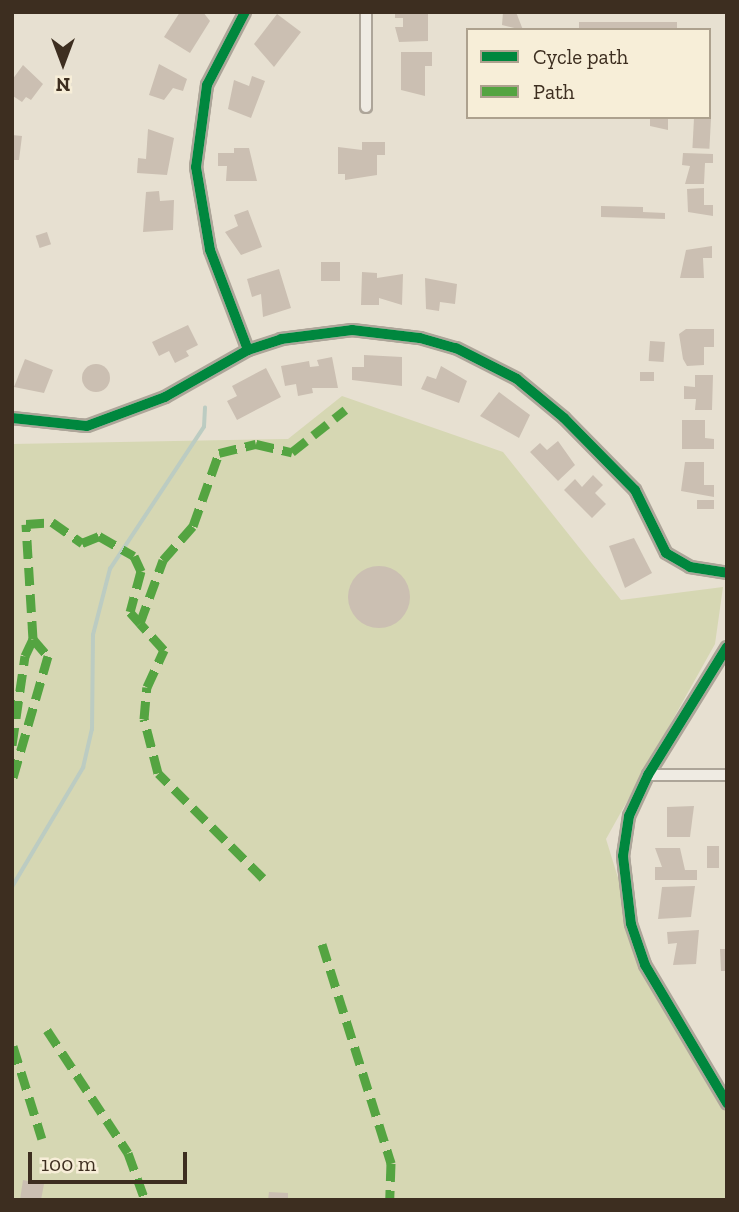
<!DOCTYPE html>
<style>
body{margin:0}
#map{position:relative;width:739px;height:1212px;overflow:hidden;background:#e7e0d1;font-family:"Zilla Slab",serif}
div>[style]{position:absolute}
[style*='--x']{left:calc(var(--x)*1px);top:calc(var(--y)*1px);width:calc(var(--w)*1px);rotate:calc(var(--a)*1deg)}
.green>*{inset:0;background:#d6d7b3}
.stream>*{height:3.5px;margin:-1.75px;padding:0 1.75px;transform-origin:1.75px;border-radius:1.75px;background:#bcccc2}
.building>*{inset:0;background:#cbbfb2;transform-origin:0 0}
.round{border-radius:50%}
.roads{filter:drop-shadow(2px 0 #ada599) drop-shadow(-2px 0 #ada599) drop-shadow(0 2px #ada599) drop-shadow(0 -2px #ada599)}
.street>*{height:10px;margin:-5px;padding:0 5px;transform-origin:5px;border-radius:5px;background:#efebe3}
.quiet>*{height:9px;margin-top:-4.5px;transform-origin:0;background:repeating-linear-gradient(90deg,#54a441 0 18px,transparent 0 27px)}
.cycleway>*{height:10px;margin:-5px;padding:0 5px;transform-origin:5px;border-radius:5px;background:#00873e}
span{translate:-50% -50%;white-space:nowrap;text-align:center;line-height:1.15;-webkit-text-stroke:5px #f7eed8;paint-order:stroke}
.frame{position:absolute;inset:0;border:14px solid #3d2e20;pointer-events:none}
.legend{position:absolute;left:466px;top:28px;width:245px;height:91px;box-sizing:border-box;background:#f7eed8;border:2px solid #ada18e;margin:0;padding:9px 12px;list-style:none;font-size:21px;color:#3d2e20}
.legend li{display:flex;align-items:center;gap:14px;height:35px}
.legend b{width:35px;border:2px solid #ada18e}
.north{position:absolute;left:28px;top:28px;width:70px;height:70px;-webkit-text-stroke:5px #f7eed8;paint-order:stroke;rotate:180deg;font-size:19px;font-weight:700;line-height:28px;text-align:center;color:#3d2e20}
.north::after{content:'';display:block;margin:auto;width:24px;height:32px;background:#3d2e20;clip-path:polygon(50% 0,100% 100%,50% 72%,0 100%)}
.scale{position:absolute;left:28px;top:1152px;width:159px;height:32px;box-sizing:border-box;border:4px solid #3d2e20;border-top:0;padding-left:9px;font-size:21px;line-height:24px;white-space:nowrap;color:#3d2e20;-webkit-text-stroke:5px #f7eed8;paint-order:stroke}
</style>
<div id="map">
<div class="green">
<div style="clip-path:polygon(342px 396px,503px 452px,621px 600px,723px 587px,715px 644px,606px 839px,645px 965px,727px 1103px,727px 1200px,12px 1200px,12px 444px,288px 439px)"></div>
</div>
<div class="stream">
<div style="--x:12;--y:887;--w:139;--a:-59.2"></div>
<div style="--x:83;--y:768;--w:39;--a:-77"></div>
<div style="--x:92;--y:730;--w:95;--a:-89.4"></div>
<div style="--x:93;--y:635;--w:68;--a:-75.6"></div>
<div style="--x:110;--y:569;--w:170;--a:-56.5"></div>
<div style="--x:204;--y:427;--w:19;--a:-87"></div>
</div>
<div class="building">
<div style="clip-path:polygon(180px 12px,203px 12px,210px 21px,190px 53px,164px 37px)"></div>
<div style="clip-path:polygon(395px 12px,428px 12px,428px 41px,399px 42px,395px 27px,403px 27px,403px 18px,395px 18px)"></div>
<div style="clip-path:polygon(503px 12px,516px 12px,523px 30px,502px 25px)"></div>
<div style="clip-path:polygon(277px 14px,301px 32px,274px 67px,254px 44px)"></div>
<div style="left:579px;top:22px;width:98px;height:8px"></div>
<div style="clip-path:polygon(401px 52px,432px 52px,432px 66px,425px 66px,425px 96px,401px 90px)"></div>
<div style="clip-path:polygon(159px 64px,187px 79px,183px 91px,173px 88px,164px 100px,149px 95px)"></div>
<div style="clip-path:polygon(23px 65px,43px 84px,31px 100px,26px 97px,22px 102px,13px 96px,12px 80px)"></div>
<div style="clip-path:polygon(252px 76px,265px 81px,251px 118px,228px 109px,234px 80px,249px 86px)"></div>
<div style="clip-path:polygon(650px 117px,668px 117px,668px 130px,650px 126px)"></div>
<div style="left:694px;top:118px;width:17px;height:30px;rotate:3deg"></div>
<div style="clip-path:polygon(148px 129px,174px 138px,167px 175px,137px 173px,138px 158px,146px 159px)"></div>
<div style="clip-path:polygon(12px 135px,22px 136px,19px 160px,12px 160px)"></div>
<div style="clip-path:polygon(362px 142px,385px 142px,385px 155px,377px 155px,377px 175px,345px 180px,345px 174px,338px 174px,338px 147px,362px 150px)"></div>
<div style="clip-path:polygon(234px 148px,249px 148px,257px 181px,226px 181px,227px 166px,218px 166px,218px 153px,234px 153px)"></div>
<div style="clip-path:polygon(683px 153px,713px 154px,713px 163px,705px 163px,704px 184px,685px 184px,690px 166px,682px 165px)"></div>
<div style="clip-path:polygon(704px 188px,704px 205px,713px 205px,713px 216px,688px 212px,687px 189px)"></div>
<div style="clip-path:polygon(159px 191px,160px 201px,174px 200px,173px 230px,143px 232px,146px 192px)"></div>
<div style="clip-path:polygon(601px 206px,643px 207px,643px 212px,665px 213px,665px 219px,601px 217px)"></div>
<div style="clip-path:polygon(248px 210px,262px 247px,241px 255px,225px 232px,238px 226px,234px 215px)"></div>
<div style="left:47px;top:232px;width:13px;height:12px;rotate:72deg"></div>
<div style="clip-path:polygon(712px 246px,712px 258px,703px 258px,704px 278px,680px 278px,686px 250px)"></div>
<div style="left:321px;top:262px;width:19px;height:19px"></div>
<div style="clip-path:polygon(279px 269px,291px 308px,263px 317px,261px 294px,252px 297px,247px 279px)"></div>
<div style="clip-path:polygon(362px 272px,377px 273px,377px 278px,403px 274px,402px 305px,379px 298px,379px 305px,361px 305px)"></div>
<div style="clip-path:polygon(425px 278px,457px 284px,455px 304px,440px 302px,439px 311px,426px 309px)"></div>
<div style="clip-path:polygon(188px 325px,198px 345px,186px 351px,189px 356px,175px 363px,169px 351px,159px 356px,152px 342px)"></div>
<div style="clip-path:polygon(686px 329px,714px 329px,714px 347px,704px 347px,704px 365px,687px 366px,683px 359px,679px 334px)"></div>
<div style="left:650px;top:341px;width:15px;height:20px;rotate:4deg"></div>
<div style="clip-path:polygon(364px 355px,402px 357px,402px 386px,352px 380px,352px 367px,364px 367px)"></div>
<div style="clip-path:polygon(332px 357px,338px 388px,312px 388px,313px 393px,298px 396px,296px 384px,285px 386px,281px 366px,309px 361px,310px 367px,319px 366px,317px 360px)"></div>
<div style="clip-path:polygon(25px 359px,53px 370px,44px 393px,14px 387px)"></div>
<div class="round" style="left:82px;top:364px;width:28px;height:28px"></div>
<div style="clip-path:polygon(441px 366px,467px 381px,459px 403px,421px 389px,427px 376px,436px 379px)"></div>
<div style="clip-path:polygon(266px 368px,281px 397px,237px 420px,227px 401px,237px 396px,232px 386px)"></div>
<div style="left:640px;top:372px;width:14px;height:9px"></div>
<div style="clip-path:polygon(695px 375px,713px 375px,712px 410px,695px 410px,696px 399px,684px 399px,684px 386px,695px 387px)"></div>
<div style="clip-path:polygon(499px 392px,530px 415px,519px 438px,480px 416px)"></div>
<div style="clip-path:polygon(682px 420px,705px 420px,705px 438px,714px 439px,714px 449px,682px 449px)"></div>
<div style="clip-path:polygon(558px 441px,575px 465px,558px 481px,530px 452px,540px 443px,547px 450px)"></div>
<div style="clip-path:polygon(685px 462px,704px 462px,704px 485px,714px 485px,714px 497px,681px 491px)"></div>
<div style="clip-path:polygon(593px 475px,603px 485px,595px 493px,606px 504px,592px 518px,564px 490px,575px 479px,582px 487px)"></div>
<div style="left:714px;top:500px;width:9px;height:17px;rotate:90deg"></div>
<div style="clip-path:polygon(634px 538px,652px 573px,625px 588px,609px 546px)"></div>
<div class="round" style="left:348px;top:566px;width:62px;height:62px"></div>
<div style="clip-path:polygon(694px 806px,690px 837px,667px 837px,667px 807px)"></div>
<div style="left:707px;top:846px;width:12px;height:22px"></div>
<div style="clip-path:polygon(655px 848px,680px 848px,685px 870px,697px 870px,697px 880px,655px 880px,655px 867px,662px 867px)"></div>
<div style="clip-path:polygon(695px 886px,691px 917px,658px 919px,662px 887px)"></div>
<div style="clip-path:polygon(699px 930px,696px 964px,673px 965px,677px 943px,668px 944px,667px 932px)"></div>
<div style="clip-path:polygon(720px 949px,727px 949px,727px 971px,721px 971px)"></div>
<div style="clip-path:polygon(23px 1180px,44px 1184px,41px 1200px,20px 1200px)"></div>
<div style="clip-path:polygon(269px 1192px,288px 1193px,288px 1200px,268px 1200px)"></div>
</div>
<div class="roads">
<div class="street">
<div style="--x:245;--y:12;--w:82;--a:117.5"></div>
<div style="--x:207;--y:85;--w:83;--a:97.6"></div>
<div style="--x:196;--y:167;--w:84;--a:80.4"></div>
<div style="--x:210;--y:250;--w:107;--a:69.2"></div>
<div style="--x:366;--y:12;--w:95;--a:90"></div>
<div style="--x:12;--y:418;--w:75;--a:6.1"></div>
<div style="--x:87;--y:426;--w:83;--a:-20.4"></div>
<div style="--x:165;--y:397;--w:95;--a:-29.5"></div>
<div style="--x:248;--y:350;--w:35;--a:-18"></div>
<div style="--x:281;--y:339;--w:72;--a:-7.2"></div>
<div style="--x:352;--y:330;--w:68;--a:6.7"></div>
<div style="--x:420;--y:338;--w:37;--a:16"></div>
<div style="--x:456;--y:348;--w:68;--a:26.9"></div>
<div style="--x:517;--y:379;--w:61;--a:39.7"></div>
<div style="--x:564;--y:418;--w:101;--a:45.4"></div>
<div style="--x:635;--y:490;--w:70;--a:63.8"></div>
<div style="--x:666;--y:553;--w:28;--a:30"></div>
<div style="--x:690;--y:567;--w:37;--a:9"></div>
<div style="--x:727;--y:647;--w:150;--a:121.7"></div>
<div style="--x:648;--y:775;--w:45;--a:114.9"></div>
<div style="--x:629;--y:816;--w:40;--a:98.5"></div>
<div style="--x:623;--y:856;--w:68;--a:83.3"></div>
<div style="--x:631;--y:924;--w:43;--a:71.1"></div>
<div style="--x:645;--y:965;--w:161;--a:59.3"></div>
<div style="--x:648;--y:775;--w:79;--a:0"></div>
</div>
</div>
<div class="quiet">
<div style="--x:33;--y:639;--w:115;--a:-93.5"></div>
<div style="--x:26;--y:524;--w:26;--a:-4"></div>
<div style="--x:52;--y:522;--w:37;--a:35"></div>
<div style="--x:82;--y:543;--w:18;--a:-22"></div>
<div style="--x:99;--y:536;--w:40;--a:29.7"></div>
<div style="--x:134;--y:556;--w:17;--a:65"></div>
<div style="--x:141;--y:571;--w:42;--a:105"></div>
<div style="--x:130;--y:612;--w:15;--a:48"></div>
<div style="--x:12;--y:745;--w:90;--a:-81.7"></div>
<div style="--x:25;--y:656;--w:19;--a:-65"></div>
<div style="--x:33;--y:639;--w:23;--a:49"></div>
<div style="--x:48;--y:656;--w:130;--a:106.1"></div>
<div style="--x:263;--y:878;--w:148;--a:-135"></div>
<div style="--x:158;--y:773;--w:56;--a:-104.5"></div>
<div style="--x:144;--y:719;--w:32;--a:-85"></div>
<div style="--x:147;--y:687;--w:41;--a:-65.3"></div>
<div style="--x:164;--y:650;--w:36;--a:-132"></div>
<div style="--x:140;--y:623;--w:67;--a:-69.9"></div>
<div style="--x:163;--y:560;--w:45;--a:-48.6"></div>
<div style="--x:193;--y:526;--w:77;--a:-70.4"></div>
<div style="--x:219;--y:453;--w:38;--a:-14"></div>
<div style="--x:256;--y:444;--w:37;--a:13"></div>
<div style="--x:292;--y:452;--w:68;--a:-38.4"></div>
<div style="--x:322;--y:944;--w:230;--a:72.5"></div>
<div style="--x:391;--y:1163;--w:37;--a:92"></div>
<div style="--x:47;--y:1030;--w:147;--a:56.6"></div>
<div style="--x:128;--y:1153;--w:50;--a:70.1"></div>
<div style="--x:13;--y:1046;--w:97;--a:72.7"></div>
</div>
<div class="cycleway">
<div style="--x:245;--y:12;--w:82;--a:117.5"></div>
<div style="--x:207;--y:85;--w:83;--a:97.6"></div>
<div style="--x:196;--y:167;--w:84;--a:80.4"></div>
<div style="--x:210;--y:250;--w:107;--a:69.2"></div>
<div style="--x:12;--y:418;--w:75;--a:6.1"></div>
<div style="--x:87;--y:426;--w:83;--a:-20.4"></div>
<div style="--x:165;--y:397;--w:95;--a:-29.5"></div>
<div style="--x:248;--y:350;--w:35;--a:-18"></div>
<div style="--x:281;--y:339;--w:72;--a:-7.2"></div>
<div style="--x:352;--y:330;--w:68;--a:6.7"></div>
<div style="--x:420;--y:338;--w:37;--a:16"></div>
<div style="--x:456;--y:348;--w:68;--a:26.9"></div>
<div style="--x:517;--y:379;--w:61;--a:39.7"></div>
<div style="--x:564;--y:418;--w:101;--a:45.4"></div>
<div style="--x:635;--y:490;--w:70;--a:63.8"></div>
<div style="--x:666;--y:553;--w:28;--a:30"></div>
<div style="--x:690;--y:567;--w:37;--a:9"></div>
<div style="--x:727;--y:647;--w:150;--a:121.7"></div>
<div style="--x:648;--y:775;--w:45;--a:114.9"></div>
<div style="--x:629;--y:816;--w:40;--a:98.5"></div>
<div style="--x:623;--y:856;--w:68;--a:83.3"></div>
<div style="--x:631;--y:924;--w:43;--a:71.1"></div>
<div style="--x:645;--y:965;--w:161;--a:59.3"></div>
</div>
<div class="frame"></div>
<ul class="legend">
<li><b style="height:9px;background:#00873e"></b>Cycle path</li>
<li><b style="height:9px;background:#54a441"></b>Path</li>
</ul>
<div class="north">N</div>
<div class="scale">100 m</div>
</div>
